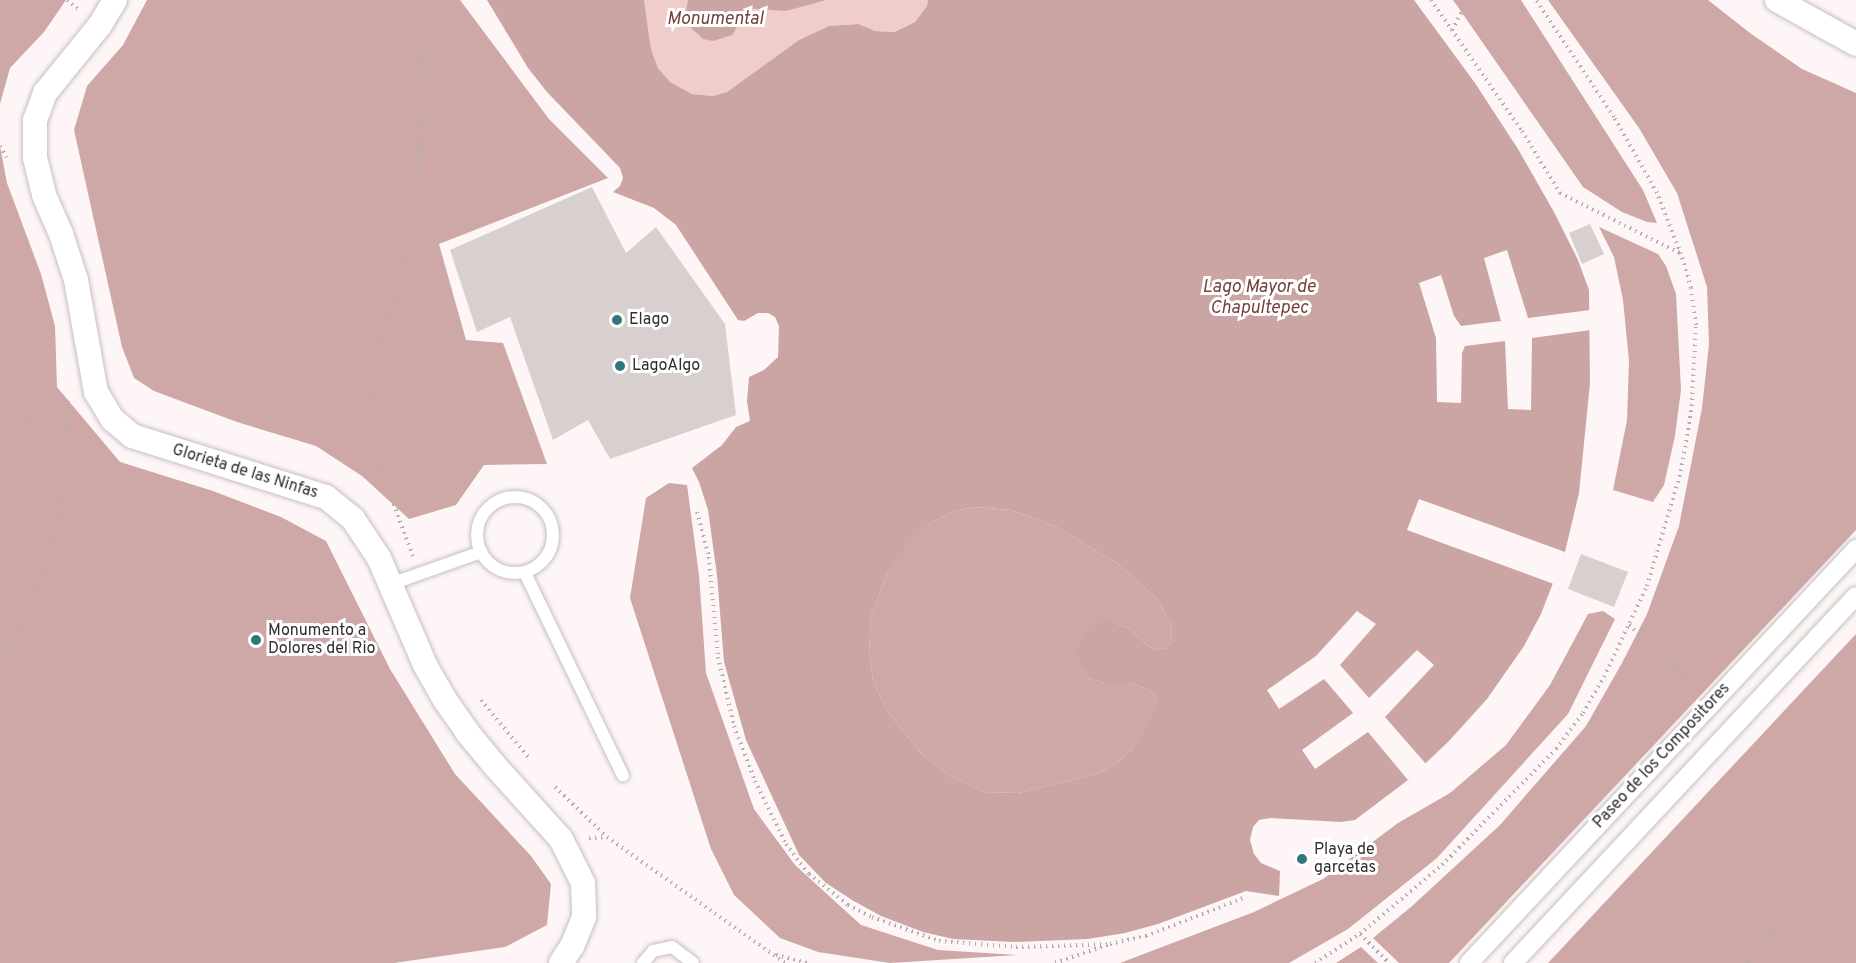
<!DOCTYPE html>
<style>
body{margin:0}
#map{position:relative;width:1856px;height:963px;overflow:hidden;background:#fef6f6;font-family:Overpass,sans-serif}
div>[style]{position:absolute}
.green>*{inset:0;background:#eecdcb}
.forest>*{inset:0;background:#cda8a6}
.water>*{inset:0;background:#caa5a3}
.pier>*{inset:0;background:#fef6f6}
.building>*{inset:0;background:#d7d0cf}
.path>*{height:4px;margin-top:-2px;transform-origin:0;background:repeating-linear-gradient(90deg,#b5aeae 0 1.5px,transparent 0 6px)}
.roads{filter:drop-shadow(0 0 2px #c7bfbf) drop-shadow(0 0 2px #c7bfbf)}
.service>*{height:12px;margin:-6px;padding:0 6px;transform-origin:6px;border-radius:6px;background:#fff}
.service>.ring{margin:-6px;padding:0;box-sizing:content-box;background:none;border:12px solid #fff;border-radius:50%}
.pedestrian>*{height:18px;margin:-9px;padding:0 9px;transform-origin:9px;border-radius:9px;background:#fff}
.minor>*{height:24px;margin:-12px;padding:0 12px;transform-origin:12px;border-radius:12px;background:#fff}
.dots>*{width:16px;height:16px;translate:-50% -50%;box-sizing:border-box;border:3px solid #fff;border-radius:50%}
span{translate:-50% -50%;white-space:nowrap;text-align:center;line-height:1.15;-webkit-text-stroke:6px #fff;paint-order:stroke}
.poi-label{font-size:16px;color:#312e2e}
.left{translate:0 -50%;text-align:left}
.street-label{font-size:16px;color:#312e2e}
.water-label{font-size:18px;color:#754040;font-style:italic}
</style>
<div id="map">
<div class="green">
<div style="clip-path:polygon(644px 0,928px 0,927px 6px,915px 22px,893px 32px,875px 31px,857px 24px,829px 26px,799px 40px,727px 92px,713px 96px,692px 94px,670px 82px,658px 68px,651px 49px)"></div>
</div>
<div class="forest">
<div style="clip-path:polygon(0 0,66px 0,44px 32px,10px 68px,0 104px)"></div>
<div style="clip-path:polygon(147px 0,460px 0,549px 119px,608px 178px,439px 244px,466px 340px,503px 343px,547px 464px,484px 465px,456px 505px,409px 519px,362px 476px,316px 446px,237px 422px,154px 391px,134px 378px,122px 347px,74px 130px,87px 86px,123px 45px)"></div>
<div style="clip-path:polygon(1453px 0,1521px 0,1643px 190px,1657px 223px,1647px 222px,1622px 212px,1583px 187px)"></div>
<div style="clip-path:polygon(1548px 0,1708px 0,1750px 33px,1802px 69px,1856px 93px,1856px 530px,1449px 963px,1399px 963px,1373px 938px,1411px 907px,1500px 825px,1586px 726px,1622px 663px,1647px 614px,1679px 526px,1702px 408px,1709px 344px,1707px 287px,1677px 193px,1639px 128px)"></div>
<div style="clip-path:polygon(0 146px,7px 183px,41px 274px,55px 326px,57px 387px,120px 462px,213px 491px,281px 517px,326px 541px,390px 669px,455px 774px,531px 856px,551px 884px,547px 925px,505px 947px,394px 963px,0 963px)"></div>
<div style="clip-path:polygon(1599px 227px,1658px 254px,1666px 266px,1676px 294px,1681px 390px,1675px 436px,1664px 485px,1653px 502px,1613px 490px,1627px 420px,1629px 361px,1623px 300px,1614px 257px)"></div>
<div style="clip-path:polygon(669px 483px,687px 485px,699px 575px,706px 673px,754px 809px,795px 865px,861px 925px,938px 950px,1017px 955px,890px 963px,818px 952px,780px 938px,734px 895px,711px 849px,630px 598px,646px 498px)"></div>
<div style="clip-path:polygon(975px 507px,1011px 510px,1055px 526px,1118px 564px,1157px 599px,1172px 625px,1171px 642px,1165px 648px,1156px 650px,1148px 646px,1130px 629px,1113px 622px,1081px 668px,1090px 679px,1105px 683px,1129px 683px,1145px 688px,1154px 693px,1157px 704px,1152px 720px,1131px 750px,1118px 762px,1097px 774px,1018px 793px,984px 792px,948px 775px,921px 753px,887px 711px,873px 681px,869px 652px,871px 615px,889px 569px,909px 541px,931px 523px,954px 511px)"></div>
<div style="clip-path:polygon(1603px 611px,1615px 619px,1568px 714px,1437px 858px,1348px 929px,1289px 963px,1120px 963px,1254px 912px,1323px 879px,1398px 823px,1450px 793px,1506px 745px,1550px 685px,1588px 614px)"></div>
<div style="clip-path:polygon(1856px 634px,1856px 963px,1548px 963px)"></div>
<div style="clip-path:polygon(1361px 947px,1378px 963px,1336px 963px)"></div>
</div>
<div class="water">
<div style="clip-path:polygon(evenodd,487px 0,644px 0,651px 49px,658px 68px,670px 82px,692px 94px,713px 96px,727px 92px,799px 40px,829px 26px,858px 24px,875px 31px,894px 32px,915px 22px,927px 6px,928px 0,1414px 0,1475px 83px,1518px 149px,1554px 212px,1578px 260px,1589px 290px,1590px 383px,1579px 493px,1565px 552px,1541px 614px,1524px 646px,1487px 699px,1449px 741px,1408px 780px,1355px 820px,1341px 822px,1270px 818px,1259px 820px,1253px 827px,1250px 840px,1254px 854px,1261px 863px,1280px 871px,1279px 896px,1246px 891px,1158px 924px,1125px 933px,1088px 939px,1013px 942px,953px 939px,923px 932px,881px 916px,852px 900px,826px 883px,799px 855px,746px 740px,724px 662px,717px 575px,708px 510px,699px 482px,692px 468px,722px 445px,736px 427px,750px 421px,747px 401px,749px 377px,764px 370px,778px 357px,779px 326px,775px 317px,768px 313px,758px 313px,744px 321px,738px 320px,676px 225px,654px 208px,613px 192px,620px 186px,623px 178px,620px 168px,547px 92px,528px 68px,487px 0,975px 507px,1011px 510px,1055px 526px,1118px 564px,1157px 599px,1172px 625px,1171px 642px,1165px 648px,1156px 650px,1148px 646px,1130px 629px,1113px 622px,1093px 623px,1084px 632px,1078px 650px,1081px 668px,1090px 679px,1105px 683px,1129px 683px,1145px 688px,1154px 693px,1157px 704px,1151px 720px,1131px 750px,1118px 762px,1097px 774px,1018px 793px,984px 792px,948px 775px,921px 753px,887px 711px,873px 681px,869px 652px,871px 615px,889px 569px,910px 541px,931px 523px,954px 511px,975px 507px)"></div>
<div style="clip-path:polygon(688px 0,826px 0,786px 11px,743px 8px,742px 19px,732px 35px,713px 41px,703px 39px,689px 26px,685px 17px)"></div>
</div>
<div class="pier">
<div style="clip-path:polygon(1507px 250px,1528px 318px,1590px 310px,1591px 330px,1532px 338px,1531px 410px,1508px 409px,1505px 341px,1465px 346px,1462px 353px,1461px 403px,1437px 402px,1436px 338px,1419px 283px,1441px 275px,1454px 316px,1461px 326px,1501px 321px,1484px 258px)"></div>
<div style="clip-path:polygon(1419px 499px,1565px 552px,1554px 584px,1407px 530px)"></div>
<div style="clip-path:polygon(1357px 611px,1376px 624px,1340px 665px,1369px 698px,1417px 650px,1434px 665px,1385px 717px,1426px 764px,1408px 780px,1368px 732px,1315px 769px,1302px 750px,1353px 713px,1324px 679px,1279px 709px,1267px 690px,1316px 656px)"></div>
</div>
<div class="building">
<div style="clip-path:polygon(592px 187px,626px 253px,656px 227px,725px 324px,736px 415px,610px 459px,588px 420px,553px 440px,510px 317px,477px 332px,450px 250px)"></div>
<div style="clip-path:polygon(1590px 224px,1604px 254px,1582px 264px,1569px 233px)"></div>
<div style="clip-path:polygon(1581px 554px,1628px 572px,1614px 607px,1568px 589px)"></div>
</div>
<div class="path">
<div style="left:67px;top:0;width:14px;rotate:39deg"></div>
<div style="left:382px;top:0;width:84px;rotate:58.6deg"></div>
<div style="left:1431px;top:0;width:160px;rotate:55.2deg"></div>
<div style="left:1522px;top:131px;width:73px;rotate:58.5deg"></div>
<div style="left:1560px;top:193px;width:134px;rotate:26.6deg"></div>
<div style="left:1452px;top:30px;width:34px;rotate:-62deg"></div>
<div style="left:0;top:146px;width:13px;rotate:61deg"></div>
<div style="left:0;top:416px;width:68px;rotate:11.8deg"></div>
<div style="left:697px;top:512px;width:47px;rotate:75.1deg"></div>
<div style="left:709px;top:557px;width:100px;rotate:84.9deg"></div>
<div style="left:718px;top:657px;width:71px;rotate:76.9deg"></div>
<div style="left:734px;top:726px;width:59px;rotate:69.1deg"></div>
<div style="left:755px;top:781px;width:70px;rotate:63.8deg"></div>
<div style="left:786px;top:844px;width:38px;rotate:53deg"></div>
<div style="left:809px;top:874px;width:50px;rotate:38.5deg"></div>
<div style="left:848px;top:905px;width:27px;rotate:27deg"></div>
<div style="left:872px;top:917px;width:71px;rotate:19.7deg"></div>
<div style="left:939px;top:941px;width:77px;rotate:4.5deg"></div>
<div style="left:1016px;top:947px;width:94px;rotate:-1.8deg"></div>
<div style="left:413px;top:556px;width:106px;rotate:-110.5deg"></div>
<div style="left:376px;top:457px;width:51px;rotate:-96.7deg"></div>
<div style="left:370px;top:406px;width:52px;rotate:-84.5deg"></div>
<div style="left:375px;top:354px;width:95px;rotate:-71deg"></div>
<div style="left:406px;top:264px;width:176px;rotate:-83.5deg"></div>
<div style="left:426px;top:89px;width:89px;rotate:-91.3deg"></div>
<div style="left:1629px;top:625px;width:89px;rotate:43.2deg"></div>
<div style="left:0;top:666px;width:28px;rotate:-58deg"></div>
<div style="left:15px;top:642px;width:76px;rotate:-67.5deg"></div>
<div style="left:44px;top:572px;width:59px;rotate:-73.1deg"></div>
<div style="left:61px;top:516px;width:116px;rotate:-86.5deg"></div>
<div style="left:481px;top:700px;width:74px;rotate:50.5deg"></div>
<div style="left:555px;top:787px;width:72px;rotate:43.9deg"></div>
<div style="left:589px;top:838px;width:18px;rotate:-3deg"></div>
<div style="left:607px;top:837px;width:218px;rotate:35.3deg"></div>
<div style="left:1360px;top:934px;width:41px;rotate:45deg"></div>
<div style="left:776px;top:955px;width:34px;rotate:14deg"></div>
<div style="left:1055px;top:963px;width:58px;rotate:-19.1deg"></div>
<div style="left:1110px;top:944px;width:37px;rotate:-13deg"></div>
<div style="left:1146px;top:936px;width:107px;rotate:-21.3deg"></div>
<div style="left:1315px;top:963px;width:54px;rotate:-32.8deg"></div>
<div style="left:1360px;top:934px;width:107px;rotate:-40.1deg"></div>
<div style="left:1442px;top:865px;width:163px;rotate:-45.5deg"></div>
<div style="left:1556px;top:749px;width:45px;rotate:-53.1deg"></div>
<div style="left:1583px;top:713px;width:42px;rotate:-59.7deg"></div>
<div style="left:1604px;top:677px;width:101px;rotate:-64.7deg"></div>
<div style="left:1647px;top:586px;width:120px;rotate:-73.5deg"></div>
<div style="left:1681px;top:471px;width:66px;rotate:-80.4deg"></div>
<div style="left:1692px;top:406px;width:81px;rotate:-87.2deg"></div>
<div style="left:1696px;top:325px;width:37px;rotate:-98deg"></div>
<div style="left:1691px;top:288px;width:35px;rotate:-106deg"></div>
<div style="left:1681px;top:254px;width:66px;rotate:-111.5deg"></div>
<div style="left:1657px;top:193px;width:87px;rotate:-119.5deg"></div>
<div style="left:1614px;top:117px;width:141px;rotate:-123.7deg"></div>
<div style="left:1747px;top:963px;width:41px;rotate:-48.9deg"></div>
<div style="left:1774px;top:932px;width:82px;rotate:-42deg"></div>
<div style="left:1835px;top:877px;width:24px;rotate:-30deg"></div>
</div>
<div class="roads">
<div class="service">
<div class="ring" style="left:477px;top:497px;width:64px;height:64px"></div>
<div style="left:525px;top:573px;width:225px;rotate:64.2deg"></div>
<div style="left:391px;top:584px;width:96px;rotate:-19.6deg"></div>
<div style="left:643px;top:963px;width:16px;rotate:-50deg"></div>
<div style="left:653px;top:951px;width:19px;rotate:-12deg"></div>
<div style="left:672px;top:947px;width:26px;rotate:37deg"></div>
</div>
<div class="pedestrian">
<div style="left:1469px;top:963px;width:567px;rotate:-46.93deg"></div>
<div style="left:1513px;top:963px;width:502px;rotate:-46.94deg"></div>
</div>
<div class="minor">
<div style="left:115px;top:0;width:29px;rotate:121deg"></div>
<div style="left:100px;top:25px;width:87px;rotate:129deg"></div>
<div style="left:45px;top:93px;width:29px;rotate:110deg"></div>
<div style="left:35px;top:120px;width:38px;rotate:90deg"></div>
<div style="left:35px;top:158px;width:38px;rotate:76deg"></div>
<div style="left:44px;top:195px;width:43px;rotate:66.4deg"></div>
<div style="left:61px;top:234px;width:48px;rotate:71.9deg"></div>
<div style="left:76px;top:280px;width:114px;rotate:79.9deg"></div>
<div style="left:96px;top:392px;width:31px;rotate:59deg"></div>
<div style="left:112px;top:419px;width:26px;rotate:40deg"></div>
<div style="left:132px;top:436px;width:203px;rotate:17.5deg"></div>
<div style="left:326px;top:497px;width:35px;rotate:39deg"></div>
<div style="left:353px;top:519px;width:47px;rotate:56.3deg"></div>
<div style="left:379px;top:558px;width:116px;rotate:66.7deg"></div>
<div style="left:425px;top:665px;width:40px;rotate:60.3deg"></div>
<div style="left:445px;top:700px;width:39px;rotate:55deg"></div>
<div style="left:467px;top:732px;width:44px;rotate:50.5deg"></div>
<div style="left:495px;top:766px;width:98px;rotate:47.9deg"></div>
<div style="left:561px;top:839px;width:49px;rotate:63.4deg"></div>
<div style="left:583px;top:883px;width:34px;rotate:88deg"></div>
<div style="left:584px;top:917px;width:31px;rotate:112deg"></div>
<div style="left:572px;top:946px;width:20px;rotate:123deg"></div>
<div style="left:1777px;top:0;width:90px;rotate:29.1deg"></div>
</div>
</div>
<div class="dots">
<div style="left:617px;top:320px;background:#2e787c"></div>
<div style="left:620px;top:366px;background:#2e787c"></div>
<div style="left:256px;top:640px;background:#2e787c"></div>
<div style="left:1302px;top:859px;background:#2e787c"></div>
</div>
<div class="poi-label">
<span class="left" style="left:629px;top:320px">Elago</span>
<span class="left" style="left:632px;top:366px">LagoAlgo</span>
<span class="left" style="left:268px;top:640px">Monumento a<br>Dolores del Rio</span>
<span class="left" style="left:1314px;top:859px">Playa de<br>garcetas</span>
</div>
<div class="street-label">
<span style="left:245px;top:472px;rotate:17deg">Glorieta de las Ninfas</span>
<span style="left:1662px;top:756px;rotate:-47deg">Paseo de los Compositores</span>
</div>
<div class="water-label">
<span style="left:715px;top:20px">Monumental</span>
<span style="left:1259px;top:299px">Lago Mayor de<br>Chapultepec</span>
</div>
</div>
